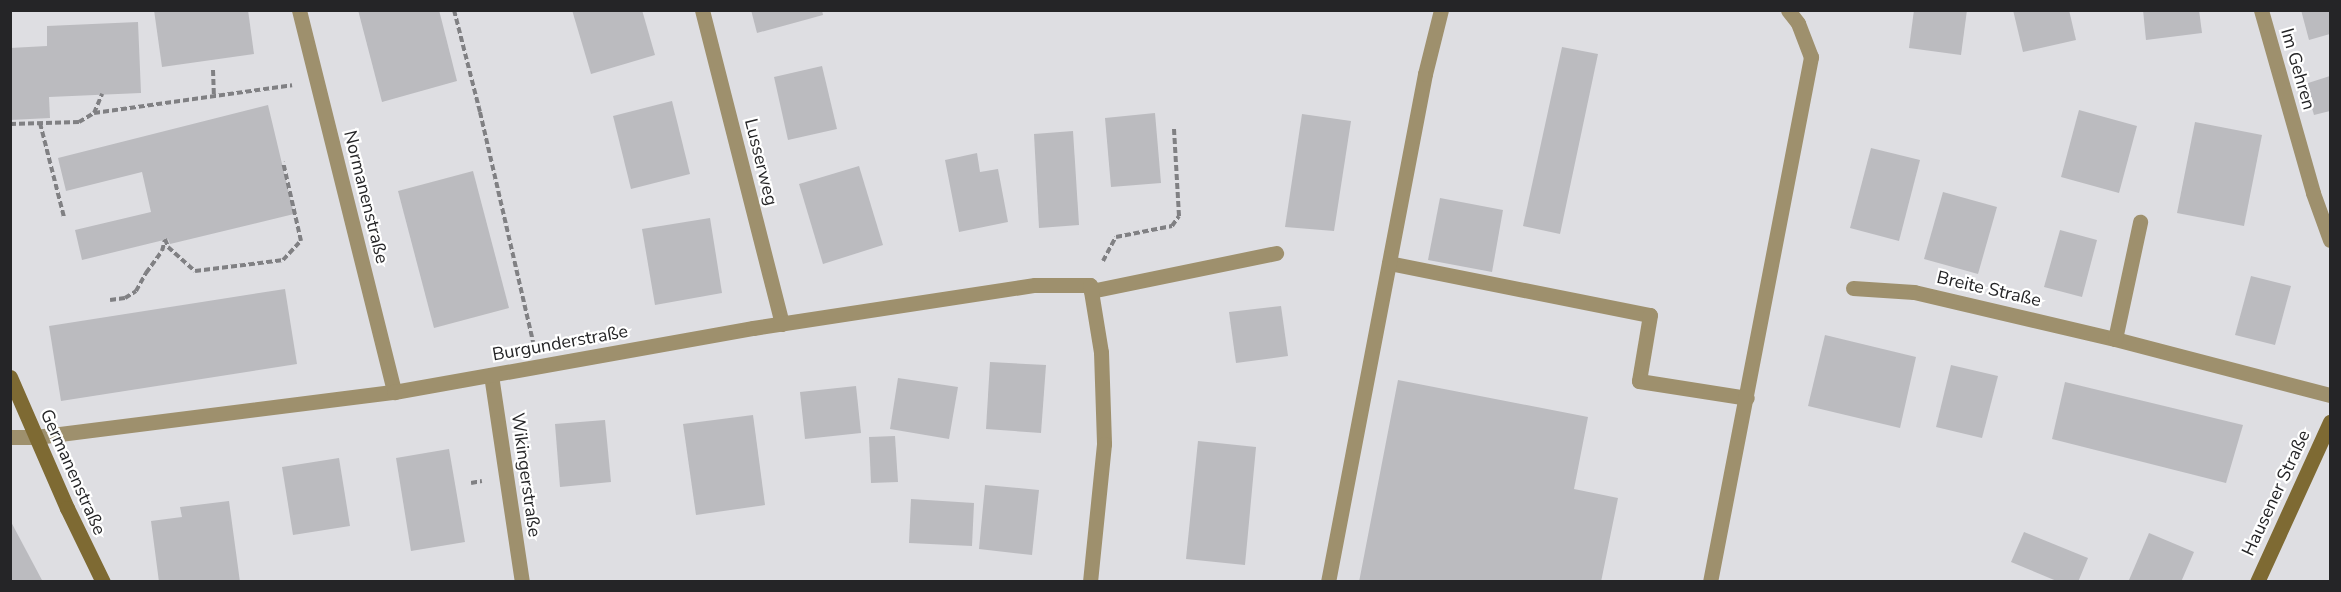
<!DOCTYPE html>
<meta charset="utf-8">
<style>
body{margin:0}
#map{position:relative;width:2341px;height:592px;overflow:hidden;background:#dedee2;font-family:"Nunito Sans",sans-serif}
div>[style]{position:absolute}
.building>*{inset:0;background:#bbbbbf}
.path>*{height:4px;margin-top:-2px;transform-origin:0;background:repeating-linear-gradient(90deg,#808083 0 6px,transparent 0 9px)}
.lane>*{height:15px;margin:-7.5px;padding:0 7.5px;transform-origin:7.5px;border-radius:7.5px;background:#9e906d}
.street>*{height:15px;margin:-7.5px;padding:0 7.5px;transform-origin:7.5px;border-radius:7.5px;background:#9e906d}
.secondary>*{height:15px;margin:-7.5px;padding:0 7.5px;transform-origin:7.5px;border-radius:7.5px;background:#7e6a33}
span{translate:-50% -50%;white-space:nowrap;text-align:center;line-height:1.15;-webkit-text-stroke:4.5px #fff;paint-order:stroke}
.street-label{font-size:18px;color:#252527}
.frame{position:absolute;inset:0;border:12px solid #252527;pointer-events:none}
</style>
<div id="map">
<div class="building">
<div style="clip-path:polygon(154px 10px,248px 10px,254px 54px,162px 67px)"></div>
<div style="clip-path:polygon(358px 10px,439px 10px,457px 81px,382px 102px)"></div>
<div style="clip-path:polygon(572px 10px,642px 10px,655px 55px,591px 74px)"></div>
<div style="clip-path:polygon(751px 10px,822px 10px,823px 15px,757px 33px)"></div>
<div style="clip-path:polygon(1914px 10px,1967px 10px,1961px 55px,1909px 48px)"></div>
<div style="clip-path:polygon(2013px 10px,2069px 10px,2076px 40px,2023px 52px)"></div>
<div style="clip-path:polygon(2143px 10px,2199px 10px,2202px 33px,2146px 40px)"></div>
<div style="clip-path:polygon(2301px 10px,2330px 10px,2330px 34px,2309px 40px)"></div>
<div style="clip-path:polygon(138px 22px,141px 93px,49px 97px,50px 118px,10px 120px,10px 48px,47px 46px,47px 26px)"></div>
<div style="clip-path:polygon(1562px 47px,1598px 54px,1560px 234px,1523px 226px)"></div>
<div style="clip-path:polygon(822px 66px,837px 129px,788px 140px,774px 77px)"></div>
<div style="clip-path:polygon(2330px 76px,2330px 111px,2314px 115px,2305px 84px)"></div>
<div style="clip-path:polygon(672px 101px,690px 174px,631px 189px,613px 116px)"></div>
<div style="clip-path:polygon(268px 105px,294px 214px,170px 244px,168px 239px,82px 260px,75px 230px,151px 212px,142px 172px,66px 191px,58px 158px)"></div>
<div style="clip-path:polygon(2079px 110px,2137px 126px,2119px 193px,2061px 177px)"></div>
<div style="clip-path:polygon(1155px 113px,1161px 183px,1111px 187px,1105px 118px)"></div>
<div style="clip-path:polygon(1302px 114px,1351px 121px,1334px 231px,1285px 227px)"></div>
<div style="clip-path:polygon(2195px 122px,2262px 135px,2244px 226px,2177px 213px)"></div>
<div style="clip-path:polygon(1073px 131px,1079px 225px,1039px 228px,1034px 134px)"></div>
<div style="clip-path:polygon(1871px 148px,1920px 160px,1899px 241px,1850px 228px)"></div>
<div style="clip-path:polygon(977px 153px,980px 172px,998px 169px,1008px 222px,959px 232px,945px 160px)"></div>
<div style="clip-path:polygon(859px 166px,883px 245px,823px 264px,799px 184px)"></div>
<div style="clip-path:polygon(473px 171px,509px 308px,434px 328px,398px 191px)"></div>
<div style="clip-path:polygon(1943px 192px,1997px 207px,1978px 274px,1924px 259px)"></div>
<div style="clip-path:polygon(1440px 198px,1503px 210px,1492px 272px,1428px 260px)"></div>
<div style="clip-path:polygon(710px 218px,722px 293px,655px 305px,642px 229px)"></div>
<div style="clip-path:polygon(2060px 230px,2097px 240px,2082px 297px,2044px 287px)"></div>
<div style="clip-path:polygon(2251px 276px,2291px 286px,2275px 345px,2235px 335px)"></div>
<div style="clip-path:polygon(285px 289px,297px 364px,61px 401px,49px 326px)"></div>
<div style="clip-path:polygon(1281px 306px,1288px 356px,1236px 363px,1229px 312px)"></div>
<div style="clip-path:polygon(1825px 335px,1916px 357px,1900px 428px,1808px 406px)"></div>
<div style="clip-path:polygon(990px 362px,1046px 365px,1041px 433px,986px 429px)"></div>
<div style="clip-path:polygon(1951px 365px,1998px 376px,1982px 438px,1936px 427px)"></div>
<div style="clip-path:polygon(898px 378px,958px 387px,949px 439px,890px 429px)"></div>
<div style="clip-path:polygon(1398px 380px,1588px 417px,1574px 489px,1618px 498px,1601px 582px,1359px 582px)"></div>
<div style="clip-path:polygon(2065px 382px,2243px 425px,2226px 483px,2052px 439px)"></div>
<div style="clip-path:polygon(856px 386px,861px 433px,805px 439px,800px 392px)"></div>
<div style="clip-path:polygon(753px 415px,765px 505px,696px 515px,683px 424px)"></div>
<div style="clip-path:polygon(605px 420px,611px 482px,560px 487px,555px 424px)"></div>
<div style="clip-path:polygon(895px 436px,898px 482px,871px 483px,869px 437px)"></div>
<div style="clip-path:polygon(1198px 441px,1256px 447px,1245px 565px,1186px 559px)"></div>
<div style="clip-path:polygon(449px 449px,465px 542px,411px 551px,396px 458px)"></div>
<div style="clip-path:polygon(339px 458px,350px 526px,293px 535px,282px 467px)"></div>
<div style="clip-path:polygon(985px 485px,1039px 490px,1032px 555px,979px 549px)"></div>
<div style="clip-path:polygon(911px 499px,974px 503px,972px 546px,909px 543px)"></div>
<div style="clip-path:polygon(229px 501px,240px 582px,159px 582px,151px 521px,182px 517px,180px 507px)"></div>
<div style="clip-path:polygon(10px 520px,43px 582px,10px 582px)"></div>
<div style="clip-path:polygon(2024px 532px,2088px 558px,2078px 582px,2059px 582px,2011px 562px)"></div>
<div style="clip-path:polygon(2149px 533px,2194px 552px,2181px 582px,2129px 580px)"></div>
</div>
<div class="path">
<div style="left:454px;top:10px;width:105px;rotate:75.7deg"></div>
<div style="left:480px;top:112px;width:236px;rotate:77deg"></div>
<div style="left:213px;top:70px;width:26px;rotate:88deg"></div>
<div style="left:94px;top:113px;width:200px;rotate:-8deg"></div>
<div style="left:40px;top:123px;width:97px;rotate:75.7deg"></div>
<div style="left:10px;top:124px;width:69px;rotate:-1.7deg"></div>
<div style="left:79px;top:122px;width:17px;rotate:-31deg"></div>
<div style="left:94px;top:113px;width:21px;rotate:-67deg"></div>
<div style="left:165px;top:239px;width:9px;rotate:69deg"></div>
<div style="left:168px;top:247px;width:36px;rotate:42deg"></div>
<div style="left:195px;top:271px;width:89px;rotate:-7.1deg"></div>
<div style="left:283px;top:260px;width:26px;rotate:-47deg"></div>
<div style="left:301px;top:241px;width:81px;rotate:-102.8deg"></div>
<div style="left:1103px;top:261px;width:27px;rotate:-62deg"></div>
<div style="left:1116px;top:237px;width:57px;rotate:-11.1deg"></div>
<div style="left:1172px;top:226px;width:12px;rotate:-55deg"></div>
<div style="left:1179px;top:216px;width:88px;rotate:-93.3deg"></div>
<div style="left:110px;top:300px;width:15px;rotate:-8deg"></div>
<div style="left:125px;top:298px;width:13px;rotate:-32deg"></div>
<div style="left:136px;top:291px;width:21px;rotate:-61deg"></div>
<div style="left:146px;top:273px;width:27px;rotate:-54deg"></div>
<div style="left:162px;top:251px;width:11px;rotate:-75deg"></div>
<div style="left:471px;top:483px;width:11px;rotate:-10deg"></div>
</div>
<div class="lane">
<div style="left:1389px;top:263px;width:266px;rotate:11.3deg"></div>
<div style="left:1650px;top:315px;width:67px;rotate:99.5deg"></div>
<div style="left:1639px;top:381px;width:109px;rotate:8.9deg"></div>
<div style="left:1091px;top:291px;width:189px;rotate:-11.6deg"></div>
<div style="left:1328px;top:582px;width:517px;rotate:-79.19deg"></div>
<div style="left:1425px;top:74px;width:66px;rotate:-76deg"></div>
<div style="left:1710px;top:582px;width:535px;rotate:-79.11deg"></div>
<div style="left:1811px;top:57px;width:36px;rotate:-111deg"></div>
<div style="left:1798px;top:23px;width:16px;rotate:-128deg"></div>
</div>
<div class="street">
<div style="left:299px;top:10px;width:394px;rotate:76deg"></div>
<div style="left:702px;top:10px;width:324px;rotate:75.7deg"></div>
<div style="left:2261px;top:10px;width:190px;rotate:74.1deg"></div>
<div style="left:2313px;top:193px;width:50px;rotate:70.1deg"></div>
<div style="left:1853px;top:288px;width:61px;rotate:3.8deg"></div>
<div style="left:1914px;top:292px;width:206px;rotate:13.2deg"></div>
<div style="left:2115px;top:339px;width:222px;rotate:14.6deg"></div>
<div style="left:2115px;top:339px;width:120px;rotate:-77.9deg"></div>
<div style="left:491px;top:375px;width:209px;rotate:81.5deg"></div>
<div style="left:10px;top:437px;width:26px"></div>
<div style="left:36px;top:437px;width:361px;rotate:-7.2deg"></div>
<div style="left:394px;top:392px;width:365px;rotate:-10.1deg"></div>
<div style="left:753px;top:328px;width:285px;rotate:-8.7deg"></div>
<div style="left:1035px;top:285px;width:55px"></div>
<div style="left:1090px;top:285px;width:68px;rotate:80.7deg"></div>
<div style="left:1101px;top:352px;width:92px;rotate:88.1deg"></div>
<div style="left:1104px;top:444px;width:139px;rotate:95.8deg"></div>
</div>
<div class="secondary">
<div style="left:10px;top:377px;width:143px;rotate:66.5deg"></div>
<div style="left:67px;top:508px;width:82px;rotate:64.1deg"></div>
<div style="left:2257px;top:582px;width:176px;rotate:-65.5deg"></div>
</div>
<div class="street-label">
<span style="left:2298px;top:69px;rotate:74deg">Im Gehren</span>
<span style="left:761px;top:162px;rotate:76deg">Lusserweg</span>
<span style="left:366px;top:197px;rotate:76deg">Normanenstraße</span>
<span style="left:1989px;top:289px;rotate:13deg">Breite Straße</span>
<span style="left:560px;top:343px;rotate:-10deg">Burgunderstraße</span>
<span style="left:73px;top:472px;rotate:66deg">Germanenstraße</span>
<span style="left:526px;top:475px;rotate:82deg">Wikingerstraße</span>
<span style="left:2276px;top:493px;rotate:-65deg">Hausener Straße</span>
</div>
<div class="frame"></div>
</div>
